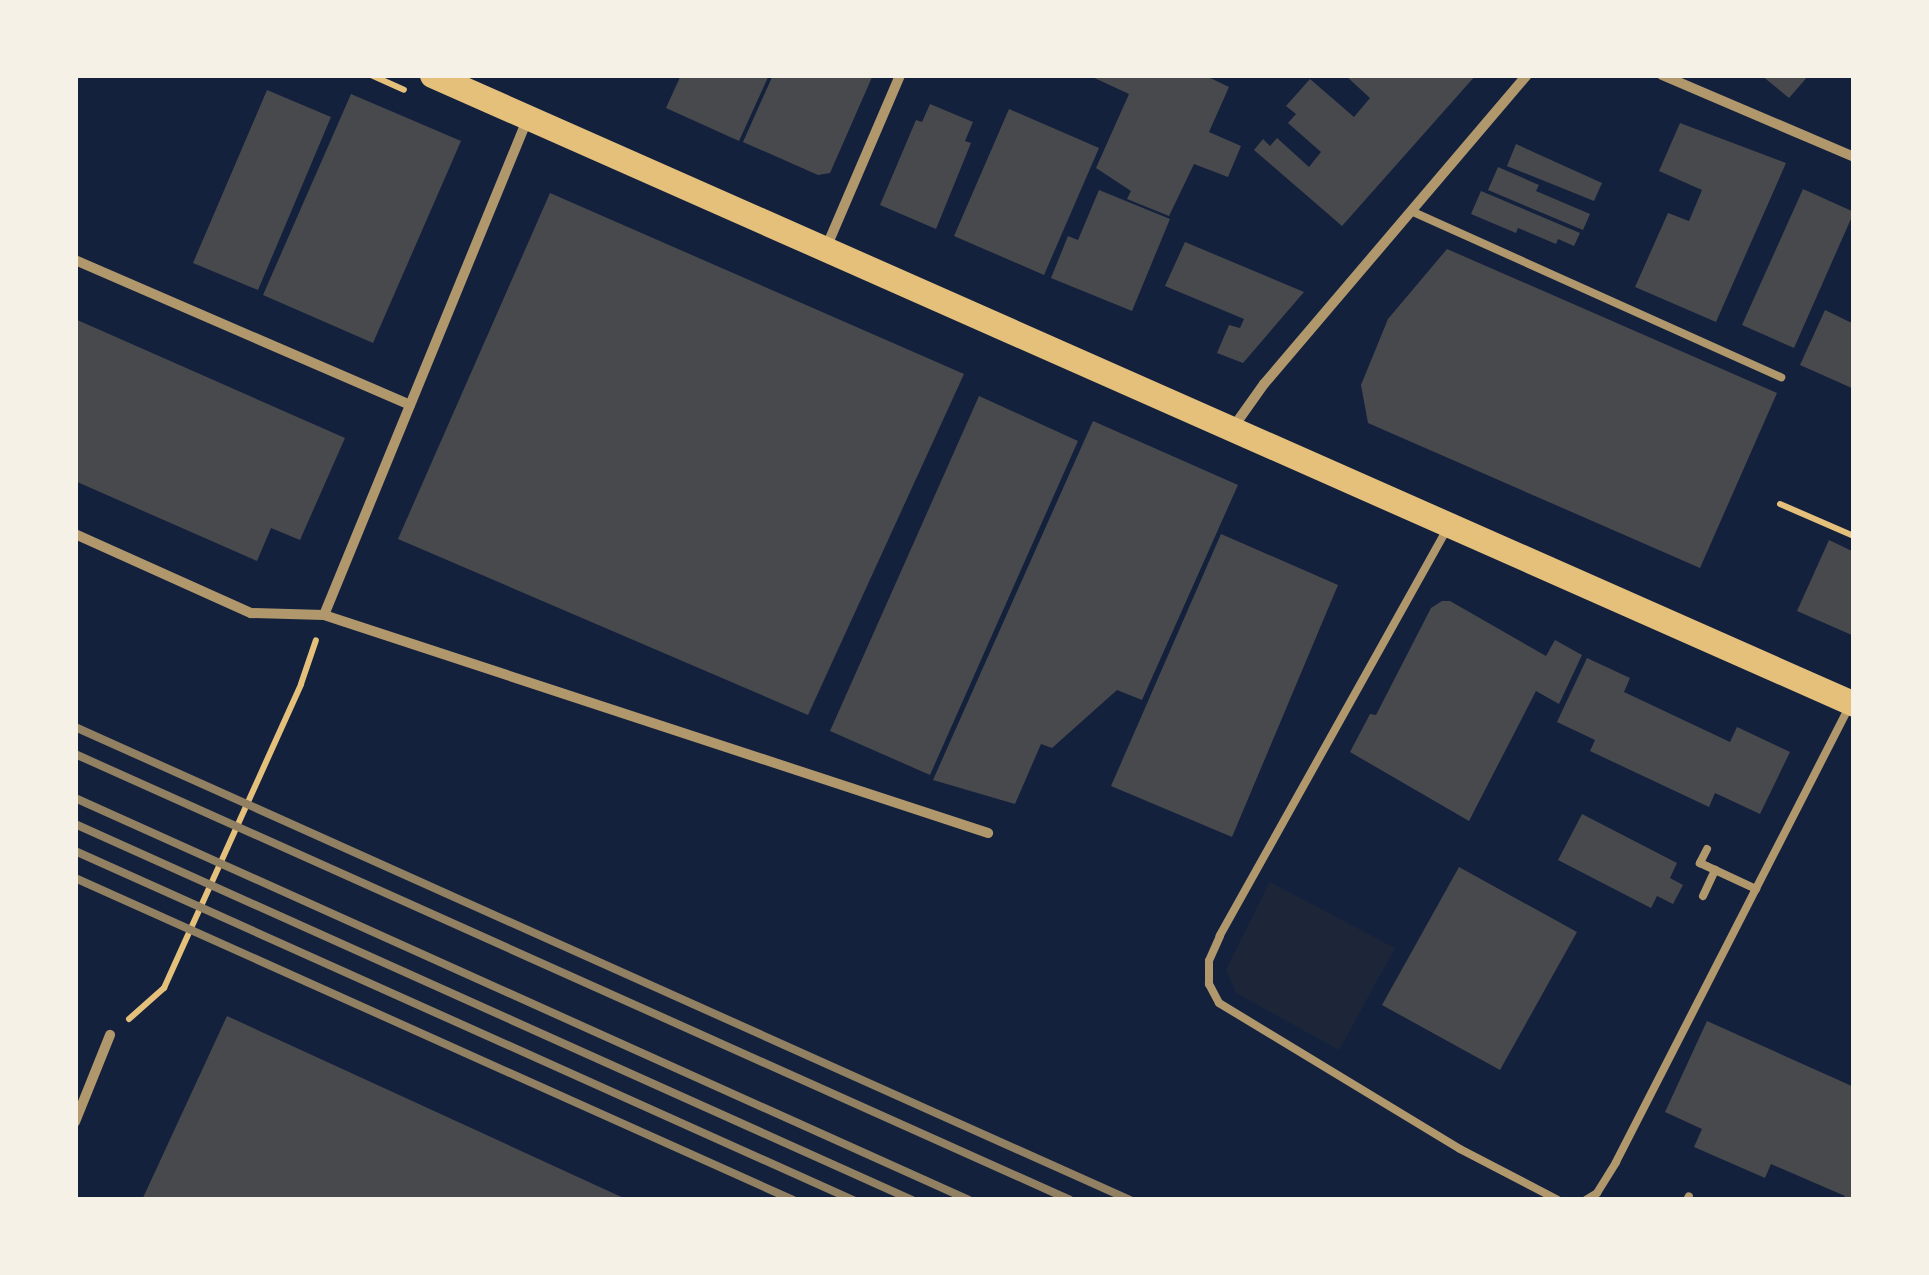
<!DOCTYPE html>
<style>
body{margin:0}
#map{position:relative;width:1929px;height:1275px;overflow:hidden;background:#14213d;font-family:"PT Sans",sans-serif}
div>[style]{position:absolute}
.green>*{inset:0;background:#1d2539}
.building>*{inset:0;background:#48494c}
.path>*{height:6px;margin:-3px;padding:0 3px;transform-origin:3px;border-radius:3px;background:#e5c07b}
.service>*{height:8px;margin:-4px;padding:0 4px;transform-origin:4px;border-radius:4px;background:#b1986c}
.minor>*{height:10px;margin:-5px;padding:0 5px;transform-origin:5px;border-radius:5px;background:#b1986c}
.primary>*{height:25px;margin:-12.5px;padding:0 12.5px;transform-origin:12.5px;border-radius:12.5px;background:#e5c07b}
.rail>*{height:8px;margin:-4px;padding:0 4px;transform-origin:4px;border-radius:4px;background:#918062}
span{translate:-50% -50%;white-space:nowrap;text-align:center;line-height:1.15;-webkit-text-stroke:10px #f6f1e7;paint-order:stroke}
.frame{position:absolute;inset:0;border:78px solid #f6f1e7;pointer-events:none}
</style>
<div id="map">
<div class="green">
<div style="clip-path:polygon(1270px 882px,1395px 948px,1339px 1050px,1236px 993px,1226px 970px)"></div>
</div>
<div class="building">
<div style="clip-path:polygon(681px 75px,769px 75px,739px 141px,666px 108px)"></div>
<div style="clip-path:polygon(773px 75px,873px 75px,830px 173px,818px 175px,743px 142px)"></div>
<div style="clip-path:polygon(1088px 75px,1204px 75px,1229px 87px,1209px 132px,1241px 146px,1228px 177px,1194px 164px,1169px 216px,1127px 199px,1131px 191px,1096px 168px,1129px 94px)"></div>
<div style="clip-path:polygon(1345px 75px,1476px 75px,1342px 226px,1254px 150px,1263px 139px,1270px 146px,1277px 138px,1309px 167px,1321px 152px,1288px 123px,1296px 114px,1286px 106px,1310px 79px,1354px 117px,1370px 98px)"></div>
<div style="clip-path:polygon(1761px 75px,1809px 75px,1789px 98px)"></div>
<div style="clip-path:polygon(267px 90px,331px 117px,258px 290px,193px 263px)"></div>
<div style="clip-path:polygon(351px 94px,461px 141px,373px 343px,263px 295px)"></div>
<div style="clip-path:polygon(930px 104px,973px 122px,965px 141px,971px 143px,936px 229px,880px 205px,916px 120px,922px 122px)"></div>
<div style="clip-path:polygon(1009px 109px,1099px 148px,1044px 275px,954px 236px)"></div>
<div style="clip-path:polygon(1680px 123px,1786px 163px,1716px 322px,1635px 287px,1668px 213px,1689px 221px,1702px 190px,1659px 171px)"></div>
<div style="clip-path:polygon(1516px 144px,1602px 183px,1594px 201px,1507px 166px)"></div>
<div style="clip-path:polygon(1498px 167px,1539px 185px,1536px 191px,1590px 214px,1583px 230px,1488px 190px)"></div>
<div style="clip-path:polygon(1803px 189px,1854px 212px,1794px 348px,1742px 325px)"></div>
<div style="clip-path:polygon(1099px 190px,1170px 219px,1132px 311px,1051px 278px,1068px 236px,1078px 240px)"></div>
<div style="clip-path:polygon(1481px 191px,1580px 233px,1574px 246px,1558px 239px,1556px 244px,1518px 228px,1516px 233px,1471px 214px)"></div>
<div style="clip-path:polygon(550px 193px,964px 374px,808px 715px,398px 539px)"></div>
<div style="clip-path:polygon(1185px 242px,1304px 292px,1243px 363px,1217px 353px,1229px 325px,1240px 328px,1244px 319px,1165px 286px)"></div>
<div style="clip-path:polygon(1447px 249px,1777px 393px,1700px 568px,1368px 423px,1361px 385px,1388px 319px)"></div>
<div style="clip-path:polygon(1825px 310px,1854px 324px,1854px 389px,1800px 365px)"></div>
<div style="clip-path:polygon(75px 319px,345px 438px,300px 540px,271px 528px,257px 561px,75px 481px)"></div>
<div style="clip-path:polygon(979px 396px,1078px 441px,930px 775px,830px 731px)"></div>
<div style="clip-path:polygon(1093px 421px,1238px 485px,1142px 700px,1117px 690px,1052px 748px,1041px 744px,1015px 804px,933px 780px)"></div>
<div style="clip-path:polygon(1221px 534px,1338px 585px,1232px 837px,1111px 786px)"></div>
<div style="clip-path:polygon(1829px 540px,1854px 552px,1854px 636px,1797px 611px)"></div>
<div style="clip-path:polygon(1442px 601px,1450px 601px,1546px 656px,1555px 640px,1582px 655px,1559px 704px,1536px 691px,1469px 821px,1350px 752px,1370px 714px,1376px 715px,1431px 608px)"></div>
<div style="clip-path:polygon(1587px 658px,1630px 678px,1624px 692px,1730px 742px,1737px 727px,1790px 752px,1760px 814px,1715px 793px,1709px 807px,1590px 751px,1595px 740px,1557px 722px)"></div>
<div style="clip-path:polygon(1582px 814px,1677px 863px,1670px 878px,1683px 885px,1673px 904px,1657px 896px,1651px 908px,1558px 860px)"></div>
<div style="clip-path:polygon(1459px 867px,1577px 932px,1500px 1070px,1382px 1005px)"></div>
<div style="clip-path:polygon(227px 1016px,628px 1200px,142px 1200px)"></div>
<div style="clip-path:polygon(1707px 1021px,1854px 1087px,1854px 1200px,1843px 1200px,1845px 1196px,1771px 1164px,1765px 1178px,1694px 1147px,1702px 1129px,1665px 1112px)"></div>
</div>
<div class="path">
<div style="left:371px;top:75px;width:36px;rotate:24deg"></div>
<div style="left:1780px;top:504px;width:81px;rotate:23.4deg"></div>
<div style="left:129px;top:1019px;width:47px;rotate:-41.5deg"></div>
<div style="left:164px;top:988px;width:333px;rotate:-65.7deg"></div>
<div style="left:301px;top:684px;width:46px;rotate:-71.2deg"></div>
</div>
<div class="service">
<div style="left:1411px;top:211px;width:406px;rotate:24.2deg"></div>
<div style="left:1447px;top:529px;width:466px;rotate:119.2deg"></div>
<div style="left:1220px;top:936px;width:27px;rotate:114deg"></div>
<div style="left:1209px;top:961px;width:23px;rotate:90deg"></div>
<div style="left:1209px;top:984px;width:21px;rotate:62deg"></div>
<div style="left:1219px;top:1003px;width:282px;rotate:31.2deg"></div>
<div style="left:1460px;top:1149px;width:110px;rotate:27.5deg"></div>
<div style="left:1707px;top:849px;width:16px;rotate:117deg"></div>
<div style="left:1700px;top:863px;width:62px;rotate:24.9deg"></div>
<div style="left:1703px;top:896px;width:29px;rotate:-65deg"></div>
<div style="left:1586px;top:1200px;width:13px;rotate:-32deg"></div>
<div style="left:1597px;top:1193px;width:36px;rotate:-58deg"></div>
<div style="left:1616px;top:1162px;width:511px;rotate:-62.88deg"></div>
<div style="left:1687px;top:1200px;width:4px;rotate:-63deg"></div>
</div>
<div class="minor">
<div style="left:1662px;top:75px;width:209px;rotate:23.1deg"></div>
<div style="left:826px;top:248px;width:188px;rotate:-66.8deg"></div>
<div style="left:75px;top:260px;width:365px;rotate:23.4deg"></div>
<div style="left:1232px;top:429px;width:55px;rotate:-54.6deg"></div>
<div style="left:1264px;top:384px;width:406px;rotate:-49.6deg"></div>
<div style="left:75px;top:534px;width:193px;rotate:24.2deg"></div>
<div style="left:251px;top:613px;width:73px;rotate:1.6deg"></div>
<div style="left:324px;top:615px;width:699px;rotate:18.18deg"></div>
<div style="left:324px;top:615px;width:535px;rotate:-67.7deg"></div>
<div style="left:75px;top:1122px;width:94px;rotate:-68.1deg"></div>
</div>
<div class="primary">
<div style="left:432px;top:75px;width:1555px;rotate:23.86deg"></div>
</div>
<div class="rail">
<div style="left:75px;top:727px;width:1156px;rotate:24.15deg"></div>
<div style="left:75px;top:754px;width:1090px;rotate:24.14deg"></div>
<div style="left:75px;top:798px;width:980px;rotate:24.21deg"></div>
<div style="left:75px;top:824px;width:918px;rotate:24.19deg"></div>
<div style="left:75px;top:851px;width:853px;rotate:24.16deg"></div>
<div style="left:75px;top:878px;width:787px;rotate:24.15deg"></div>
</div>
<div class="frame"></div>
</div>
